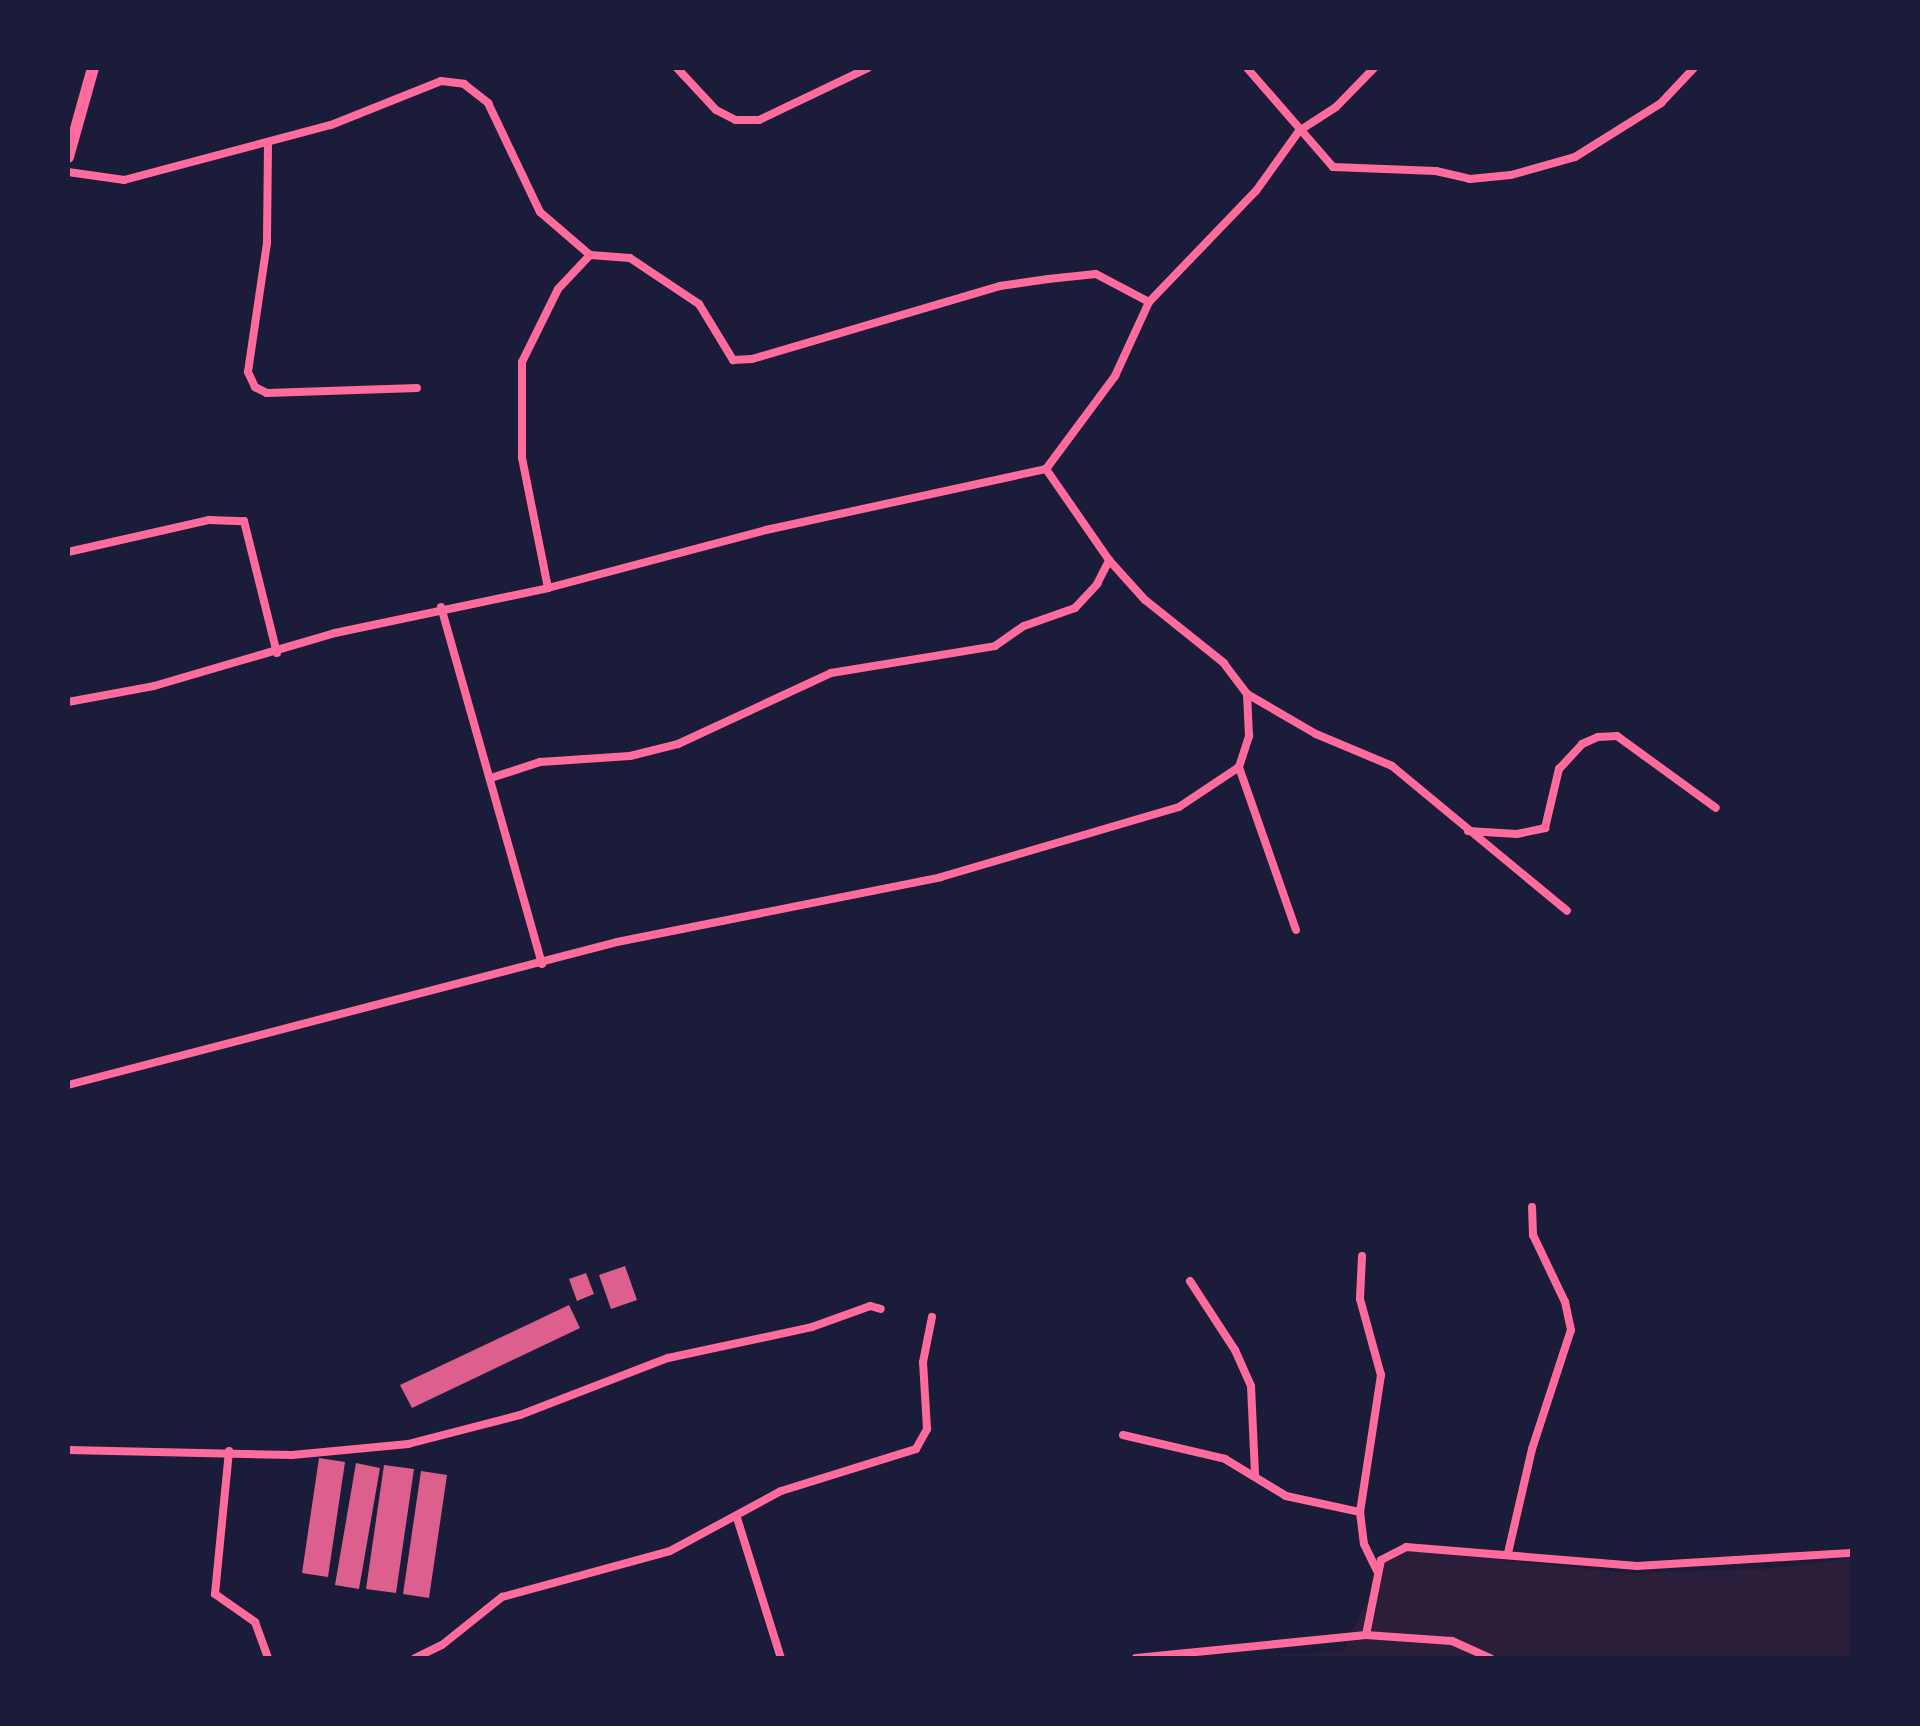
<!DOCTYPE html>
<style>
body{margin:0}
#map{position:relative;width:1920px;height:1726px;overflow:hidden;background:#1b1b3a;font-family:"Asap Condensed",sans-serif}
div>[style]{position:absolute}
.green>*{inset:0;background:#2a1e3b}
.building>*{inset:0;background:#dd5f8e}
.minor>*{height:8px;margin:-4px;padding:0 4px;transform-origin:4px;border-radius:4px;background:#ff6b9d}
.tertiary>*{height:12px;margin:-6px;padding:0 6px;transform-origin:6px;border-radius:6px;background:#ff6b9d}
span{translate:-50% -50%;white-space:nowrap;text-align:center;line-height:1.15;-webkit-text-stroke:8px #1b1b3a;paint-order:stroke}
.frame{position:absolute;inset:0;border:70px solid #1b1b3a;pointer-events:none}
</style>
<div id="map">
<div class="green">
<div style="clip-path:polygon(1391px 1549px,1631px 1573px,1761px 1569px,1852px 1558px,1852px 1658px,1237px 1658px,1343px 1651px)"></div>
</div>
<div class="building">
<div style="clip-path:polygon(625px 1266px,637px 1300px,611px 1309px,599px 1275px)"></div>
<div style="clip-path:polygon(586px 1273px,594px 1294px,577px 1301px,569px 1279px)"></div>
<div style="clip-path:polygon(569px 1305px,580px 1328px,412px 1408px,400px 1385px)"></div>
<div style="clip-path:polygon(319px 1458px,345px 1462px,328px 1577px,302px 1573px)"></div>
<div style="clip-path:polygon(356px 1463px,380px 1468px,359px 1589px,335px 1585px)"></div>
<div style="clip-path:polygon(384px 1465px,414px 1469px,396px 1593px,366px 1589px)"></div>
<div style="clip-path:polygon(421px 1471px,447px 1475px,429px 1598px,403px 1594px)"></div>
</div>
<div class="minor">
<div style="left:677px;top:68px;width:57px;rotate:47.1deg"></div>
<div style="left:716px;top:110px;width:22px;rotate:27deg"></div>
<div style="left:736px;top:120px;width:23px"></div>
<div style="left:759px;top:120px;width:121px;rotate:-25.5deg"></div>
<div style="left:1247px;top:68px;width:131px;rotate:49deg"></div>
<div style="left:1333px;top:167px;width:103px;rotate:2.2deg"></div>
<div style="left:1436px;top:171px;width:35px;rotate:13deg"></div>
<div style="left:1470px;top:179px;width:41px;rotate:-5.6deg"></div>
<div style="left:1511px;top:175px;width:66px;rotate:-15.7deg"></div>
<div style="left:1575px;top:157px;width:102px;rotate:-32.1deg"></div>
<div style="left:1661px;top:103px;width:48px;rotate:-46.7deg"></div>
<div style="left:268px;top:144px;width:99px;rotate:90.6deg"></div>
<div style="left:267px;top:243px;width:130px;rotate:98.4deg"></div>
<div style="left:248px;top:372px;width:17px;rotate:65deg"></div>
<div style="left:255px;top:387px;width:13px;rotate:27deg"></div>
<div style="left:267px;top:393px;width:150px;rotate:-1.9deg"></div>
<div style="left:68px;top:172px;width:57px;rotate:8.1deg"></div>
<div style="left:124px;top:180px;width:214px;rotate:-14.9deg"></div>
<div style="left:331px;top:125px;width:118px;rotate:-21.8deg"></div>
<div style="left:441px;top:81px;width:23px;rotate:7deg"></div>
<div style="left:464px;top:84px;width:31px;rotate:38deg"></div>
<div style="left:488px;top:103px;width:121px;rotate:64.5deg"></div>
<div style="left:540px;top:212px;width:66px;rotate:40.7deg"></div>
<div style="left:590px;top:255px;width:40px;rotate:4.3deg"></div>
<div style="left:630px;top:258px;width:83px;rotate:33.7deg"></div>
<div style="left:699px;top:304px;width:66px;rotate:58.7deg"></div>
<div style="left:733px;top:360px;width:19px;rotate:-3deg"></div>
<div style="left:752px;top:359px;width:259px;rotate:-16.4deg"></div>
<div style="left:1000px;top:286px;width:49px;rotate:-8.3deg"></div>
<div style="left:1048px;top:279px;width:48px;rotate:-5.9deg"></div>
<div style="left:1096px;top:274px;width:60px;rotate:27.8deg"></div>
<div style="left:68px;top:552px;width:145px;rotate:-12.8deg"></div>
<div style="left:209px;top:520px;width:35px;rotate:2deg"></div>
<div style="left:244px;top:521px;width:136px;rotate:76deg"></div>
<div style="left:548px;top:588px;width:133px;rotate:-101.3deg"></div>
<div style="left:522px;top:458px;width:96px;rotate:-90deg"></div>
<div style="left:522px;top:362px;width:81px;rotate:-63.7deg"></div>
<div style="left:558px;top:289px;width:47px;rotate:-46.7deg"></div>
<div style="left:441px;top:607px;width:371px;rotate:74.2deg"></div>
<div style="left:1247px;top:694px;width:80px;rotate:30.1deg"></div>
<div style="left:1316px;top:734px;width:82px;rotate:22.8deg"></div>
<div style="left:1392px;top:766px;width:227px;rotate:39.6deg"></div>
<div style="left:68px;top:702px;width:87px;rotate:-10.5deg"></div>
<div style="left:154px;top:686px;width:189px;rotate:-16.3deg"></div>
<div style="left:335px;top:633px;width:218px;rotate:-11.9deg"></div>
<div style="left:548px;top:588px;width:226px;rotate:-14.9deg"></div>
<div style="left:766px;top:530px;width:287px;rotate:-12.3deg"></div>
<div style="left:491px;top:778px;width:52px;rotate:-18.1deg"></div>
<div style="left:540px;top:762px;width:90px;rotate:-3.8deg"></div>
<div style="left:630px;top:756px;width:49px;rotate:-14deg"></div>
<div style="left:678px;top:744px;width:169px;rotate:-24.9deg"></div>
<div style="left:831px;top:673px;width:166px;rotate:-9.3deg"></div>
<div style="left:995px;top:646px;width:35px;rotate:-35deg"></div>
<div style="left:1024px;top:626px;width:54px;rotate:-19.4deg"></div>
<div style="left:1075px;top:608px;width:33px;rotate:-47deg"></div>
<div style="left:1097px;top:584px;width:27px;rotate:-63deg"></div>
<div style="left:1468px;top:831px;width:49px;rotate:3.5deg"></div>
<div style="left:1517px;top:834px;width:29px;rotate:-12deg"></div>
<div style="left:1545px;top:828px;width:61px;rotate:-76.7deg"></div>
<div style="left:1559px;top:769px;width:34px;rotate:-47deg"></div>
<div style="left:1582px;top:744px;width:17px;rotate:-24deg"></div>
<div style="left:1598px;top:737px;width:19px;rotate:-3deg"></div>
<div style="left:1617px;top:736px;width:122px;rotate:36deg"></div>
<div style="left:1296px;top:930px;width:173px;rotate:-109.3deg"></div>
<div style="left:1239px;top:767px;width:33px;rotate:-72deg"></div>
<div style="left:1249px;top:736px;width:42px;rotate:-92.7deg"></div>
<div style="left:1247px;top:694px;width:39px;rotate:-127deg"></div>
<div style="left:1224px;top:663px;width:101px;rotate:-141.4deg"></div>
<div style="left:1145px;top:600px;width:54px;rotate:-132deg"></div>
<div style="left:1109px;top:560px;width:111px;rotate:-124.7deg"></div>
<div style="left:1046px;top:469px;width:116px;rotate:-53.4deg"></div>
<div style="left:1115px;top:376px;width:81px;rotate:-65.3deg"></div>
<div style="left:1149px;top:302px;width:154px;rotate:-46.1deg"></div>
<div style="left:1256px;top:191px;width:74px;rotate:-54.4deg"></div>
<div style="left:1299px;top:131px;width:44px;rotate:-33deg"></div>
<div style="left:1336px;top:107px;width:54px;rotate:-45.7deg"></div>
<div style="left:68px;top:1085px;width:567px;rotate:-14.6deg"></div>
<div style="left:617px;top:942px;width:330px;rotate:-11.3deg"></div>
<div style="left:941px;top:877px;width:248px;rotate:-16.4deg"></div>
<div style="left:1179px;top:807px;width:72px;rotate:-33.7deg"></div>
<div style="left:1362px;top:1256px;width:43px;rotate:92.7deg"></div>
<div style="left:1360px;top:1299px;width:79px;rotate:74.6deg"></div>
<div style="left:1381px;top:1375px;width:139px;rotate:98.7deg"></div>
<div style="left:1360px;top:1512px;width:32px;rotate:83deg"></div>
<div style="left:1364px;top:1544px;width:30px;rotate:64deg"></div>
<div style="left:1190px;top:1281px;width:82px;rotate:56.9deg"></div>
<div style="left:1235px;top:1350px;width:39px;rotate:66deg"></div>
<div style="left:1251px;top:1386px;width:89px;rotate:87.4deg"></div>
<div style="left:1123px;top:1435px;width:105px;rotate:13.2deg"></div>
<div style="left:1225px;top:1459px;width:71px;rotate:31.2deg"></div>
<div style="left:1286px;top:1496px;width:76px;rotate:12.2deg"></div>
<div style="left:68px;top:1450px;width:224px;rotate:1.3deg"></div>
<div style="left:292px;top:1455px;width:117px;rotate:-5.4deg"></div>
<div style="left:408px;top:1444px;width:116px;rotate:-14.5deg"></div>
<div style="left:520px;top:1415px;width:159px;rotate:-21.1deg"></div>
<div style="left:668px;top:1358px;width:147px;rotate:-12.1deg"></div>
<div style="left:812px;top:1327px;width:62px;rotate:-19.9deg"></div>
<div style="left:870px;top:1306px;width:11px;rotate:15deg"></div>
<div style="left:229px;top:1451px;width:144px;rotate:95.6deg"></div>
<div style="left:215px;top:1594px;width:49px;rotate:35deg"></div>
<div style="left:255px;top:1622px;width:38px;rotate:70deg"></div>
<div style="left:737px;top:1518px;width:147px;rotate:72.6deg"></div>
<div style="left:1508px;top:1553px;width:107px;rotate:-77deg"></div>
<div style="left:1532px;top:1449px;width:125px;rotate:-71.9deg"></div>
<div style="left:1571px;top:1330px;width:29px;rotate:-102deg"></div>
<div style="left:1565px;top:1302px;width:74px;rotate:-115.5deg"></div>
<div style="left:1533px;top:1235px;width:28px;rotate:-92deg"></div>
<div style="left:1366px;top:1635px;width:76px;rotate:-78.7deg"></div>
<div style="left:1381px;top:1560px;width:28px;rotate:-27deg"></div>
<div style="left:1406px;top:1547px;width:232px;rotate:4.7deg"></div>
<div style="left:1637px;top:1566px;width:215px;rotate:-3.5deg"></div>
<div style="left:415px;top:1658px;width:30px;rotate:-26deg"></div>
<div style="left:442px;top:1645px;width:77px;rotate:-38.7deg"></div>
<div style="left:502px;top:1597px;width:174px;rotate:-15.3deg"></div>
<div style="left:670px;top:1551px;width:126px;rotate:-28.4deg"></div>
<div style="left:781px;top:1491px;width:141px;rotate:-17.3deg"></div>
<div style="left:916px;top:1449px;width:23px;rotate:-61deg"></div>
<div style="left:927px;top:1429px;width:67px;rotate:-93.4deg"></div>
<div style="left:923px;top:1362px;width:46px;rotate:-78.7deg"></div>
<div style="left:1136px;top:1658px;width:231px;rotate:-5.7deg"></div>
<div style="left:1366px;top:1635px;width:86px;rotate:4deg"></div>
<div style="left:1452px;top:1641px;width:42px;rotate:24.1deg"></div>
</div>
<div class="tertiary">
<div style="left:68px;top:157px;width:92px;rotate:-74.3deg"></div>
</div>
<div class="frame"></div>
</div>
